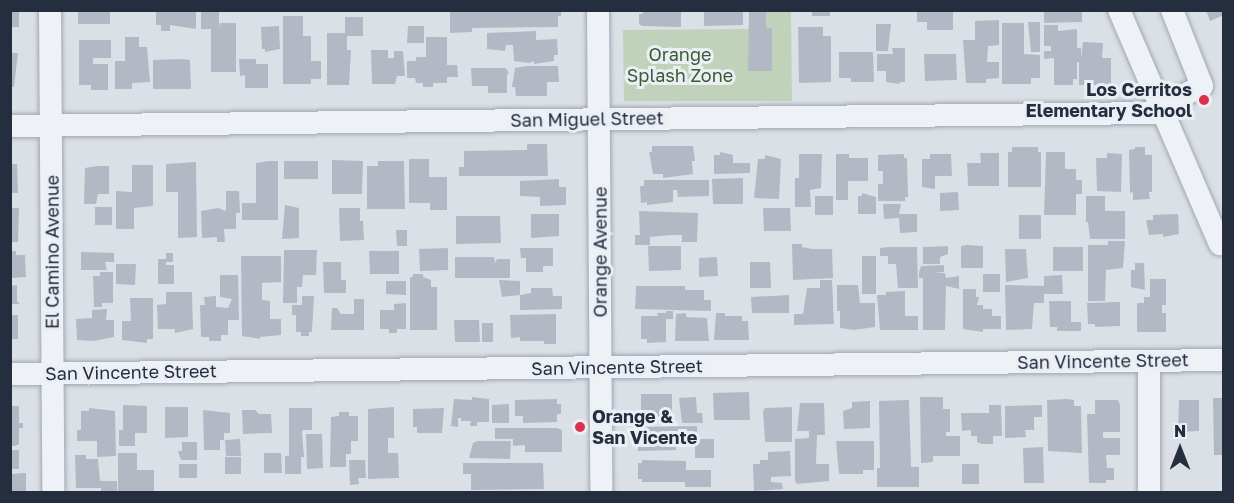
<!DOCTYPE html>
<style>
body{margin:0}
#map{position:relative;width:1234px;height:503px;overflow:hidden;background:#dbe0e7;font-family:"Golos Text",sans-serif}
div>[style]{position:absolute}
.green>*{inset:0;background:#c1d2bb}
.building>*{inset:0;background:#b2b9c5}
.roads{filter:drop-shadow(0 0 2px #a0a7b1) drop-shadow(0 0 2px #a0a7b1)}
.minor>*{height:22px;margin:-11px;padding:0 11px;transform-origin:11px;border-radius:11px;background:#eef1f5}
.dots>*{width:16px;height:16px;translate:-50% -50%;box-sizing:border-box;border:3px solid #ebeff5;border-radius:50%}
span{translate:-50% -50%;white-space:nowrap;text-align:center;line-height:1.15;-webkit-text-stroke:6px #ebeff5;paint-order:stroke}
.park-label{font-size:18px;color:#385c30}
.poi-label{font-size:18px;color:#242e3f;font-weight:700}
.right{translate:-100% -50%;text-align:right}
.left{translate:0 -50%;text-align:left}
.street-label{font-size:18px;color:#242e3f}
.frame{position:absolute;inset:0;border:12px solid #242e3f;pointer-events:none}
.north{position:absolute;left:1150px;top:419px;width:60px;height:60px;-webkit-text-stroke:4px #ebeff5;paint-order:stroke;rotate:0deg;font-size:16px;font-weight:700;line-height:24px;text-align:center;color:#242e3f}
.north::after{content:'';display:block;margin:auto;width:21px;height:27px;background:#242e3f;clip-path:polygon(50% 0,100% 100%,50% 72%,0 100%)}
</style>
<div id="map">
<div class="green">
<div style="clip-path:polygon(749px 11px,791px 11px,792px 101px,624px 101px,623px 30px,749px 29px)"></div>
</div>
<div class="building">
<div style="clip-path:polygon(10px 10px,19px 11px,19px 27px,10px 27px)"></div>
<div style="clip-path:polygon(78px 10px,110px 10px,110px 24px,78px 24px)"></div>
<div style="clip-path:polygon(156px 10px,196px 10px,196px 29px,170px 25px,170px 31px,161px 31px,161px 25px,156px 25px)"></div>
<div style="clip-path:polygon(219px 10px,219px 28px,220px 23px,236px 23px,236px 72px,211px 72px,211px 29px,201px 29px,201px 11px)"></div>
<div style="clip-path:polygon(450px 10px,558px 10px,561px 12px,561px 16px,558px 16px,558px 27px,472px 28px,472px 32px,450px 33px)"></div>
<div style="clip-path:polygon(643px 10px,681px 12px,681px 27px,642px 26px,639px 24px,639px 14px,643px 14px)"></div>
<div style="clip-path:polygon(704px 10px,743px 10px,743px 25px,704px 26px)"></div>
<div style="clip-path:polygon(749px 10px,766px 10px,766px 28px,772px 28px,772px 71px,748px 71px)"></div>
<div style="clip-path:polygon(812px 10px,830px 10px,830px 16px,812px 16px)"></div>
<div style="clip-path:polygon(917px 10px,953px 10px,953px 30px,927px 30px,927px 22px,917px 22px)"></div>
<div style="clip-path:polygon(1044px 10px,1082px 10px,1082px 22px,1044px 23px)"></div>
<div style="clip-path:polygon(1206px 10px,1224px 10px,1224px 15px,1210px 21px)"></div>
<div style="clip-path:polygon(283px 16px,303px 16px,303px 36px,311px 36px,311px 61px,321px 61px,321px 79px,311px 79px,311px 84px,283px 84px)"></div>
<div style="clip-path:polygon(345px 17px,363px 17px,363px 36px,347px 36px,347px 50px,351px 50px,349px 85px,327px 85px,327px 33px,345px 33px)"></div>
<div style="clip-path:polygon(999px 20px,999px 45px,988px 46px,987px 62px,999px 62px,999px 78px,986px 79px,986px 83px,966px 83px,963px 40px,975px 40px,975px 21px)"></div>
<div style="clip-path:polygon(1028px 22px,1040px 22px,1040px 52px,1031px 52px)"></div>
<div style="clip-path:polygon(1002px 23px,1024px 23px,1024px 54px,1040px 55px,1040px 78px,1031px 78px,1031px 84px,1002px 84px)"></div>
<div style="clip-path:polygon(876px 24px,891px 24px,888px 51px,876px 51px)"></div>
<div style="clip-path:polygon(1044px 25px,1058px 25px,1058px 31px,1077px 29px,1077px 48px,1081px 48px,1081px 59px,1083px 42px,1103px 43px,1102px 58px,1111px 58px,1111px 85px,1079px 85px,1079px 62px,1077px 62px,1077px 79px,1073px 79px,1073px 85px,1054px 85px,1054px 58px,1044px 59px,1044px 51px,1051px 51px,1051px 46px,1044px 46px)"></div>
<div style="clip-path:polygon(279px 26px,280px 49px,265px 52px,265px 49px,262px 49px,261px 27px)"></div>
<div style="clip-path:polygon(408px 26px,424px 26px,424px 43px,407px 43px)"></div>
<div style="clip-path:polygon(798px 27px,823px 27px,823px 36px,831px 36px,831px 82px,799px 83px)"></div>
<div style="clip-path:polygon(536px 31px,536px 40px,557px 39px,558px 55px,554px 55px,554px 61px,534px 64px,534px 61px,529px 63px,514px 61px,513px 45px,506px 45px,505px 51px,487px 49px,487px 33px)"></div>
<div style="clip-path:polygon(125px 37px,139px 37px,139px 47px,147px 47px,150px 82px,132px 83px,132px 89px,115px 89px,115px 61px,125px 61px)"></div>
<div style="clip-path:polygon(426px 37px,447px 37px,447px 65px,457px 65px,458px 77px,447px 77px,447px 83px,433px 83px,433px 87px,423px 87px,423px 83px,416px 83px,415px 78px,407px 78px,407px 61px,416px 61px,416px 57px,426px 57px)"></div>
<div style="clip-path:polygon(79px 40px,111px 40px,111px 58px,93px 58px,93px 64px,108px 64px,108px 90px,91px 90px,91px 85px,79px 85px)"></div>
<div style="clip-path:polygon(892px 48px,905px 48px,905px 82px,899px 82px,900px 84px,886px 82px,886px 71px,877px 71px,877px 54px,893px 54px)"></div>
<div style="clip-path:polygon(371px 50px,388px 50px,388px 58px,394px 58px,394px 51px,403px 51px,405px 76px,397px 76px,395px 84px,372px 84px)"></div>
<div style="clip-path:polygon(839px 52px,873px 52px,874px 82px,851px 82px,851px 78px,839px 78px)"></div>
<div style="clip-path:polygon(10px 53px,18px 53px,14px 87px,10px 87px)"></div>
<div style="clip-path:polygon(924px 54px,956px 54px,957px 80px,925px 81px)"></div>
<div style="clip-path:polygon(183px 59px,190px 60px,191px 89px,153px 89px,153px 60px)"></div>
<div style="clip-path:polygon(239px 59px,256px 59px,256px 64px,268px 64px,268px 88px,245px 88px,245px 75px,240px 76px)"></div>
<div style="clip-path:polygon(527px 66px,558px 66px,559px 82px,547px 82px,547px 96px,516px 96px,515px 87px,512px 87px,515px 68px)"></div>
<div style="clip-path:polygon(471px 68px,506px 68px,509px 74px,507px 74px,507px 93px,488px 93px,488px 86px,472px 86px)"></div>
<div style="clip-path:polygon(527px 144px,547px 144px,548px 176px,459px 176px,459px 167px,464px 167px,464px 151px,527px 150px)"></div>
<div style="clip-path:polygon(652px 146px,693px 146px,695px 161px,692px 161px,693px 174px,663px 178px,663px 174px,653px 174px,649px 152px,652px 152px)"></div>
<div style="clip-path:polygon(1012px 147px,1038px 147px,1038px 152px,1041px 152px,1041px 187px,1008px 187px,1008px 152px,1012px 152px)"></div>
<div style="clip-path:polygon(1135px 147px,1145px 147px,1145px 155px,1152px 155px,1152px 192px,1149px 192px,1150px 199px,1133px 200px,1133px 192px,1130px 193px,1129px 150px,1135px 149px)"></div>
<div style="clip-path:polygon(720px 152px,733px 155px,733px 163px,750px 163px,750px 173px,714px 174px,714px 155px,720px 155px)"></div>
<div style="clip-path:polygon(1046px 152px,1065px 152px,1065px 169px,1076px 169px,1076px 180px,1082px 180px,1082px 194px,1076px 194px,1076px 215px,1044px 215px)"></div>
<div style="clip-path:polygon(980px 153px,999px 153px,999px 186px,968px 186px,967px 163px,981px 163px)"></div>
<div style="clip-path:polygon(1107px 153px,1122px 154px,1121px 192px,1097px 191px,1096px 158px,1107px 158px)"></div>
<div style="clip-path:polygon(799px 154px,822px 154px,821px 188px,810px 190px,811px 207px,795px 207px,795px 178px,799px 178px)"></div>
<div style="clip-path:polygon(836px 154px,849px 154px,849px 158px,868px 158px,868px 181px,848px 181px,848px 200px,836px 200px)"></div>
<div style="clip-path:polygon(904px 154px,904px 158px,907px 158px,908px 197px,905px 197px,905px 201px,878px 201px,878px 184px,883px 184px,883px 171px,878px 171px,878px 155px)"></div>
<div style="clip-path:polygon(930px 154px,951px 154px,952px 176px,935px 176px,935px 189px,922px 187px,922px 159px,930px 159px)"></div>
<div style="clip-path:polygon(765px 155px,781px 159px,779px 199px,754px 198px,758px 159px,765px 159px)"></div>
<div style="clip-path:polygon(409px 159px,429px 159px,429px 177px,447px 177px,447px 210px,430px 210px,430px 203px,409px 203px)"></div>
<div style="clip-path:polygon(332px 160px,363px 161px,362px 194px,332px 194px)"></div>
<div style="clip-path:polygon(268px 161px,278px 161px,278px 220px,242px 220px,242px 203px,256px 203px,256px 163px)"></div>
<div style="clip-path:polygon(284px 161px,318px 161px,318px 179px,284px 179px)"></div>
<div style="clip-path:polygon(378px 161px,404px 161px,405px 209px,367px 209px,367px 166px,378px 166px)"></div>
<div style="clip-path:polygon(196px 162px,197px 237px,178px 238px,178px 192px,166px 192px,166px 164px)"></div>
<div style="clip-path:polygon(10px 164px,17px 164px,18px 193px,10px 193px)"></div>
<div style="clip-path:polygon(132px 165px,153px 165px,153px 206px,134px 208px,134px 229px,116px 229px,116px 191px,132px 192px)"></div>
<div style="clip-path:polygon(97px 166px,109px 166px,109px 194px,98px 194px,96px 204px,84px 204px,85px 168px)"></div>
<div style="clip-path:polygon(743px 178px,743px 204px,713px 204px,712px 179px)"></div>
<div style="clip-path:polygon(559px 179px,559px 187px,566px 187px,566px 205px,540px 206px,540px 197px,520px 196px,520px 181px)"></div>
<div style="clip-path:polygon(644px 180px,709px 180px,709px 196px,678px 197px,677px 190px,673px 190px,673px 202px,647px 205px,647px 202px,641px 203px,640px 186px,644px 186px)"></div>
<div style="clip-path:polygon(226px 191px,239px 191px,240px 213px,236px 213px,236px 229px,224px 229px,225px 242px,217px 242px,217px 237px,202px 238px,201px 211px,218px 208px,226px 211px)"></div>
<div style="clip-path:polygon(958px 192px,959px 210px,940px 211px,940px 193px)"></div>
<div style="clip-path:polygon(862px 193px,876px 197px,876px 214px,858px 214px,858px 196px,862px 196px)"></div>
<div style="clip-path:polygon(815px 196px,833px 196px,833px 215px,815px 215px)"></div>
<div style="clip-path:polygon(1086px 196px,1105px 196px,1105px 211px,1125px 211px,1125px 239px,1090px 239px,1088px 222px,1086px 222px)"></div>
<div style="clip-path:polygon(883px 204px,901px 204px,899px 214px,917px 214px,917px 232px,900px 233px,899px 218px,884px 219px)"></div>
<div style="clip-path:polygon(285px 205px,299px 208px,299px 238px,282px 239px)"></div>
<div style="clip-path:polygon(95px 207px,112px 207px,112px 225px,95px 225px)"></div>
<div style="clip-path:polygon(10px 208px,19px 208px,18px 242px,10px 242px)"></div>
<div style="clip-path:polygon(339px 208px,360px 208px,360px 221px,363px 221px,364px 240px,340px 241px)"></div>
<div style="clip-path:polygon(763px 208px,790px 208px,791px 231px,764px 231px)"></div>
<div style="clip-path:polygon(639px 211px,698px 213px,697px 242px,682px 242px,682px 235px,672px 235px,650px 237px,650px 245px,635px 245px,635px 235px,640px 235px)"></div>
<div style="clip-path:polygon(531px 214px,559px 214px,559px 236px,531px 238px)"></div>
<div style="clip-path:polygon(1178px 214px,1179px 234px,1163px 237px,1163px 234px,1149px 235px,1146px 220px,1153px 220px,1153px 215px)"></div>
<div style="clip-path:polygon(1019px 215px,1041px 215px,1041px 239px,1019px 239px)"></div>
<div style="clip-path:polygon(456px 216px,500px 216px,501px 243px,456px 244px)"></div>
<div style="clip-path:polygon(396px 230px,407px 230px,407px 246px,397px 246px)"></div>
<div style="clip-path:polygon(1108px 241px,1125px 241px,1123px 268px,1106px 270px,1105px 301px,1088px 301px,1088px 245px,1108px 245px)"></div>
<div style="clip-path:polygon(792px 244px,802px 244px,802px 247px,812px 249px,832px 249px,833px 278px,793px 280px)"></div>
<div style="clip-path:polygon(967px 245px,983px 246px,983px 268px,961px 268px,961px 246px)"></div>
<div style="clip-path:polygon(648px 246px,681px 246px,681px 270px,649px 271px)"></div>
<div style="clip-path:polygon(948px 246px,948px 254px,940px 257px,940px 264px,923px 264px,923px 247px)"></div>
<div style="clip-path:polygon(888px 247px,917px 247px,918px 288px,898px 288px,896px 264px,888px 264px,888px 256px,880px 256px,880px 248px)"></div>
<div style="clip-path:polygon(1053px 247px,1083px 247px,1083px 271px,1053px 271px)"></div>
<div style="clip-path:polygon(448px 248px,448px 270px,420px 271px,419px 249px)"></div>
<div style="clip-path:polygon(520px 248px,553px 248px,553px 266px,543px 266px,543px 272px,526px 272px,526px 258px,521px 258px)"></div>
<div style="clip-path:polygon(1005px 249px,1026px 249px,1028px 278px,1006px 282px)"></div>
<div style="clip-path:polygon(284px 250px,317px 250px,316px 275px,303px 275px,302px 287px,297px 287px,297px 303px,283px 303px)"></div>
<div style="clip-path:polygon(11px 251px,16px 251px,16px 255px,25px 255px,26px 277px,10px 278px)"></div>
<div style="clip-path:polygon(369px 251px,399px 251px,399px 274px,370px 274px)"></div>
<div style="clip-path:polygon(81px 252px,114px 253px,114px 262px,105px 262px,107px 270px,81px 270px)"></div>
<div style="clip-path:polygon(166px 253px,173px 253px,173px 262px,166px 262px,166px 265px,174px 265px,174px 284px,158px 284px,158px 259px,166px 259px)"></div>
<div style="clip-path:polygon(241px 256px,281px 256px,281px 282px,262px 283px,262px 300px,270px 301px,270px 319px,281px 319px,281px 335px,260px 337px,260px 339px,242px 336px)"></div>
<div style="clip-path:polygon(862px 256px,876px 256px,876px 294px,862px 294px)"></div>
<div style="clip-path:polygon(455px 257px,494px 257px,495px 263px,497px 259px,510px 259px,510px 278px,455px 278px)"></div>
<div style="clip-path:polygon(717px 257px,718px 276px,699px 277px,699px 258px)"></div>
<div style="clip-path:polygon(323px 262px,341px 262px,341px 280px,346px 280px,346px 293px,324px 293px)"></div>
<div style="clip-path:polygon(750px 262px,770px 262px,771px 288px,750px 288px)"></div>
<div style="clip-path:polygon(1135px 263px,1144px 263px,1145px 290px,1131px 287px,1131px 270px,1135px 270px)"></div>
<div style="clip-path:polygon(116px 264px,136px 264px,135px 285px,116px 284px)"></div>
<div style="clip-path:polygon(944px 265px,944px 272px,933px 273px,945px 273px,946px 278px,959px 276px,959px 289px,946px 286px,945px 330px,923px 330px,923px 278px,919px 278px,919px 272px,921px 266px)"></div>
<div style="clip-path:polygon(100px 272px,113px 272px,113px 303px,102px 303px,102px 307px,94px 307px,93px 276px,100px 276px)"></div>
<div style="clip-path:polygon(413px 274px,423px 274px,423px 277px,431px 280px,431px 287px,437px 287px,437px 330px,410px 330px,410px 277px,413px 277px)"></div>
<div style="clip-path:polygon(983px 274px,1000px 274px,1000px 292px,983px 292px)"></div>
<div style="clip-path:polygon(220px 275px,238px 275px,239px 320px,228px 320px,228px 335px,221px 335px,221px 341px,209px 341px,209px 337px,201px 337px,200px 305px,205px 305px,204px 297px,216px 296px,216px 307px,228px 308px,232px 299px,220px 297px)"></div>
<div style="clip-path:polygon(1062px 275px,1063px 294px,1044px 294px,1044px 303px,1034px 303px,1032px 329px,1006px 330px,1005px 285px,1044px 286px,1044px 276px)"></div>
<div style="clip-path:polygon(1150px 279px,1166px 279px,1166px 305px,1162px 305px,1162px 313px,1166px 313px,1166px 332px,1137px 332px,1137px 303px,1144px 303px,1144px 297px,1150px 297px)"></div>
<div style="clip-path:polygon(499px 280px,520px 281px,520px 295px,502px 297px)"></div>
<div style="clip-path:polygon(820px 280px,832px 280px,834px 324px,794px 325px,794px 314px,803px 314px,807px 288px,820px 288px)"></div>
<div style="clip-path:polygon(386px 281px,406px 281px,406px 295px,386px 294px)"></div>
<div style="clip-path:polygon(17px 285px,17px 301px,20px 304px,10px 304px,10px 286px)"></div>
<div style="clip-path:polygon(837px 285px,858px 285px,860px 303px,875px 303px,875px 327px,854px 330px,840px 328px,840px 311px,837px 311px)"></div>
<div style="clip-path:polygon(636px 286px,685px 286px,685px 290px,704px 290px,704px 300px,711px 300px,711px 311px,635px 309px)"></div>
<div style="clip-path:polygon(531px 288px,552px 288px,553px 296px,562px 296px,562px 309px,520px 310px,520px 295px,531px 293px)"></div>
<div style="clip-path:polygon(963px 289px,976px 289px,976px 297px,979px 297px,977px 305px,983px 305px,983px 309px,992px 309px,992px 316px,1001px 316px,1001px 329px,983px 329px,983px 332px,963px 329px)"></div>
<div style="clip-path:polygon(905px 291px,905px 316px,918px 316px,918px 330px,880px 330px,877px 295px,886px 295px,886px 292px)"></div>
<div style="clip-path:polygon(166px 292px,192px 292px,193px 329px,175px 333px,175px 329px,158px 329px,157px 305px,166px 304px)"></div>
<div style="clip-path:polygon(789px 295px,789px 313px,752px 313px,751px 297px)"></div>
<div style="clip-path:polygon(302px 296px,314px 296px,312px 332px,309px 332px,309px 336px,301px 336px,301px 332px,296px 332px,296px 315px,292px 315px,292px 305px,302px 305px)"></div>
<div style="clip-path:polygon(130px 298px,153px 298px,153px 339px,147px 339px,147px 343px,122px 340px,122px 321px,131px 321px)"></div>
<div style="clip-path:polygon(354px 299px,364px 299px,364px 330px,331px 330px,332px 308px,337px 308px,341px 314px,354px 314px)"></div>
<div style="clip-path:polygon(1049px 301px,1071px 301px,1071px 322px,1081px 322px,1081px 331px,1057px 331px,1057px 327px,1050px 327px)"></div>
<div style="clip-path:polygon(1120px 302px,1120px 326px,1095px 327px,1095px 324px,1088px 324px,1087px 303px)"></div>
<div style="clip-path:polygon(406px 303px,406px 329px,397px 329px,397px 333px,389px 333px,389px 329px,380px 329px,380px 310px,394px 310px,394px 304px)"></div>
<div style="clip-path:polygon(107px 309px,106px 320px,114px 320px,114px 337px,94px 341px,77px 340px,76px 319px,92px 318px,92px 310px)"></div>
<div style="clip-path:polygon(666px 311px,673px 311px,673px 319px,666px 319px,666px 342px,647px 343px,647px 339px,641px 339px,641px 316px,658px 316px,657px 313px,666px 313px)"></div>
<div style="clip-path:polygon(686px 313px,686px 317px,707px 318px,709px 341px,675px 341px,676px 314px)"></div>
<div style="clip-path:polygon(716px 313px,725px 313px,725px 316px,742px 316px,742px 321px,748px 321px,749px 340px,714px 340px)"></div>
<div style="clip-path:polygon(556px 314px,556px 344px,544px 344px,544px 341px,520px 341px,520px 337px,511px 338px,510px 315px)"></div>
<div style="clip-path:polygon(10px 315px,18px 315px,18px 339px,10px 339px)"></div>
<div style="clip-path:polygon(454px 320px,479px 320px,480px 342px,455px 342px)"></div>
<div style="clip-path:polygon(482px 323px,493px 323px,493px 342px,482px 342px)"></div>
<div style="clip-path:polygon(749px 392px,750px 420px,714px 420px,713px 393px)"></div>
<div style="clip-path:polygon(641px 394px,672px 394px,672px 414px,668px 414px,668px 422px,641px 422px)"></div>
<div style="clip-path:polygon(472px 397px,489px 399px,489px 422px,477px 422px,477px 426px,470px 426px,471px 421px,461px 421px,461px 418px,458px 418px,458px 427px,451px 426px,454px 399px,472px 400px)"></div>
<div style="clip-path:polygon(696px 397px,697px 413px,702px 413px,703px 423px,682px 423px,679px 398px)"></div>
<div style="clip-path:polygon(920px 397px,943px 397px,943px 409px,950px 409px,950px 432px,946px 432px,946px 436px,960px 436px,960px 456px,933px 456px,933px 462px,921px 463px)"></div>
<div style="clip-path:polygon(1213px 398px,1224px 398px,1224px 455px,1214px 455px)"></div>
<div style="clip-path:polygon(557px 399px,557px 404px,561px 404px,561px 414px,557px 414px,557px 422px,523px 423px,523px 416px,515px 416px,515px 400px)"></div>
<div style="clip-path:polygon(1067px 399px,1074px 400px,1074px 406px,1081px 406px,1082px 453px,1048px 451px,1047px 400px)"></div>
<div style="clip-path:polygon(909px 400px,911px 467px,919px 467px,919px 487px,877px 487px,877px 468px,880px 468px,879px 401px)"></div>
<div style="clip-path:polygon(1095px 400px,1118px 400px,1120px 405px,1120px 432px,1103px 432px,1103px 438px,1120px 438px,1120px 455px,1106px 455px,1107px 468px,1114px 468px,1114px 480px,1106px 480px,1106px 483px,1089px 483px,1087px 414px,1095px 414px)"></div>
<div style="clip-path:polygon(1179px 400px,1199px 400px,1199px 431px,1178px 432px)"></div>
<div style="clip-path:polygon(870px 401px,870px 428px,844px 429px,843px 411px,852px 408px,852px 402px)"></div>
<div style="clip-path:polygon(800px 403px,824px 403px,825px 435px,817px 435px,816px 464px,829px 464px,829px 481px,797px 484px,795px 481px,795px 439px,809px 438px,809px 431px,797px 431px)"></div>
<div style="clip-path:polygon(509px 404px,509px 423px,492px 423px,492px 405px)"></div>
<div style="clip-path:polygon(123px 405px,147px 406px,147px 433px,135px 433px,135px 446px,119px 446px,119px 430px,123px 430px)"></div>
<div style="clip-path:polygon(989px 405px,1001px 405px,1002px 436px,993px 436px,993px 444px,982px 444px,977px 442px,977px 436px,971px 436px,971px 430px,962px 431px,961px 413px,989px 413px)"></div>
<div style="clip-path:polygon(1042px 405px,1042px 417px,1034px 417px,1034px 430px,1025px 430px,1026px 437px,1005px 438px,1005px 406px)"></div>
<div style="clip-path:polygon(10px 406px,19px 406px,19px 423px,23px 423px,23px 428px,19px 428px,19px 444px,15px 446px,10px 446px)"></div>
<div style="clip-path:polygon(165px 407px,188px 407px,188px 437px,165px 438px)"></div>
<div style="clip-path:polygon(394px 407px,394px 438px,388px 438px,388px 453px,398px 453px,399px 478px,368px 479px,368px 409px)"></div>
<div style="clip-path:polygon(792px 407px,792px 442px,765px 442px,763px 411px,765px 408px)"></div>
<div style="clip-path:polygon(89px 408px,115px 411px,116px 456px,97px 457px,97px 441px,77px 441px,77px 430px,81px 430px,81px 411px,89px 411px)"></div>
<div style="clip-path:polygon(289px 408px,312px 408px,312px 430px,303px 430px,302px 433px,304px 457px,301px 457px,301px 474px,285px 474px,285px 456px,289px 456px)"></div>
<div style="clip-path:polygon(444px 408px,442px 433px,417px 433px,417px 427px,413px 427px,413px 409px)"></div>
<div style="clip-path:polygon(203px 410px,230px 413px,230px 433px,224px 433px,224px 440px,220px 440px,220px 450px,204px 450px)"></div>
<div style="clip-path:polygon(242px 410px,255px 410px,259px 414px,271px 414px,272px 433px,243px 434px)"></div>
<div style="clip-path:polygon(339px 412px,349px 412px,349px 416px,358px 416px,358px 441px,351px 441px,351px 454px,346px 454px,346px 467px,330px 467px,331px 417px,339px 416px)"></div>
<div style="clip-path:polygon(697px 426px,697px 435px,691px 436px,692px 444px,676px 444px,676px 450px,638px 451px,638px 427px)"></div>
<div style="clip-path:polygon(495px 428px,557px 428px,562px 430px,562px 452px,525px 452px,525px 445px,513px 446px,513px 439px,495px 439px)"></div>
<div style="clip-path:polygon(306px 434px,322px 434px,323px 468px,307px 469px)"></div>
<div style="clip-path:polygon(240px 439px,241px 456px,226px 456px,225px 440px)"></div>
<div style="clip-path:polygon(695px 439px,714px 439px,714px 458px,695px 458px)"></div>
<div style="clip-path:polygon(478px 441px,511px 441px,510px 459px,469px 458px,473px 443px)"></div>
<div style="clip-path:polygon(836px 441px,874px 441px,874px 470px,863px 470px,863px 474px,839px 474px)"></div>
<div style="clip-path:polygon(182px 442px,197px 442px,197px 460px,181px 460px,178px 451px,182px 451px)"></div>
<div style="clip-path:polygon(1043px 447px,1044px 483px,1024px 483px,1023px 448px)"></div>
<div style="clip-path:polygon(10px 450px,19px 450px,19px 469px,10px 469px)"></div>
<div style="clip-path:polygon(790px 451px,791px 476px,771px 477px,771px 482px,782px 483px,783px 489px,754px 491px,753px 464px,760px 464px,760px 460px,768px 460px,768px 452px)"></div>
<div style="clip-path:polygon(118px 453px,137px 453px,137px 470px,154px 470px,154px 492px,118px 492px)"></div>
<div style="clip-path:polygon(264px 453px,281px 453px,282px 473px,264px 473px)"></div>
<div style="clip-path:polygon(75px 455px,86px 455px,86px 459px,98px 459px,100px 481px,117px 481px,117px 492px,101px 492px,101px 488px,76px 488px)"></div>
<div style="clip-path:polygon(225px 457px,241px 457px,241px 474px,225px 474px)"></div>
<div style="clip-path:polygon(349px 460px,365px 460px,366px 478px,358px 478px,359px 484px,350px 485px)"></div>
<div style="clip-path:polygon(642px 460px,686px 461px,686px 470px,711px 470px,711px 487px,685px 487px,685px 482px,642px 482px,642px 479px,638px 479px,638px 463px,642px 463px)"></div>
<div style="clip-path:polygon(463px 463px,543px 463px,544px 489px,471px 490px,471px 474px,463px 474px)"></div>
<div style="clip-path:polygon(179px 464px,197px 464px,197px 478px,179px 478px)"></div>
<div style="clip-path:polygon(962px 464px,979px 464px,979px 484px,962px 484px)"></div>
<div style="clip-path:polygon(26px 473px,26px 492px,10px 492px,10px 474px)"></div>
</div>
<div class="roads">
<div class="minor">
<div style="left:50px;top:10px;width:482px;rotate:89.6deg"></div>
<div style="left:598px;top:10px;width:482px;rotate:89.6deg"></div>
<div style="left:1119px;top:10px;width:255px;rotate:66.7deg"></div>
<div style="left:1160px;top:107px;width:47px;rotate:-26.6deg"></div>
<div style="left:1202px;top:86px;width:82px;rotate:-111.5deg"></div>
<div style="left:10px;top:126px;width:1153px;rotate:-0.65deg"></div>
<div style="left:1149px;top:361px;width:131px;rotate:90deg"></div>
<div style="left:10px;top:374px;width:1214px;rotate:-0.66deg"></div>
</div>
</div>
<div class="dots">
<div style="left:1204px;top:100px;background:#db314c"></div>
<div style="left:580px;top:427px;background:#db314c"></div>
</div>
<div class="park-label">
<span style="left:680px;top:65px">Orange<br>Splash Zone</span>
</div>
<div class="poi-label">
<span class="right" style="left:1192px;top:100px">Los Cerritos<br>Elementary School</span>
<span class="left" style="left:592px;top:427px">Orange &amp;<br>San Vicente</span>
</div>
<div class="street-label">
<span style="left:587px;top:119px;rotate:-1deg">San Miguel Street</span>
<span style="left:52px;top:252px;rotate:-90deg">El Camino Avenue</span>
<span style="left:600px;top:252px;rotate:-90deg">Orange Avenue</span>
<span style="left:1103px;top:361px;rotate:-1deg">San Vincente Street</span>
<span style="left:617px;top:367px;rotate:-1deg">San Vincente Street</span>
<span style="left:131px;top:372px;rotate:-1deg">San Vincente Street</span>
</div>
<div class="frame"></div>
<div class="north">N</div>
</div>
